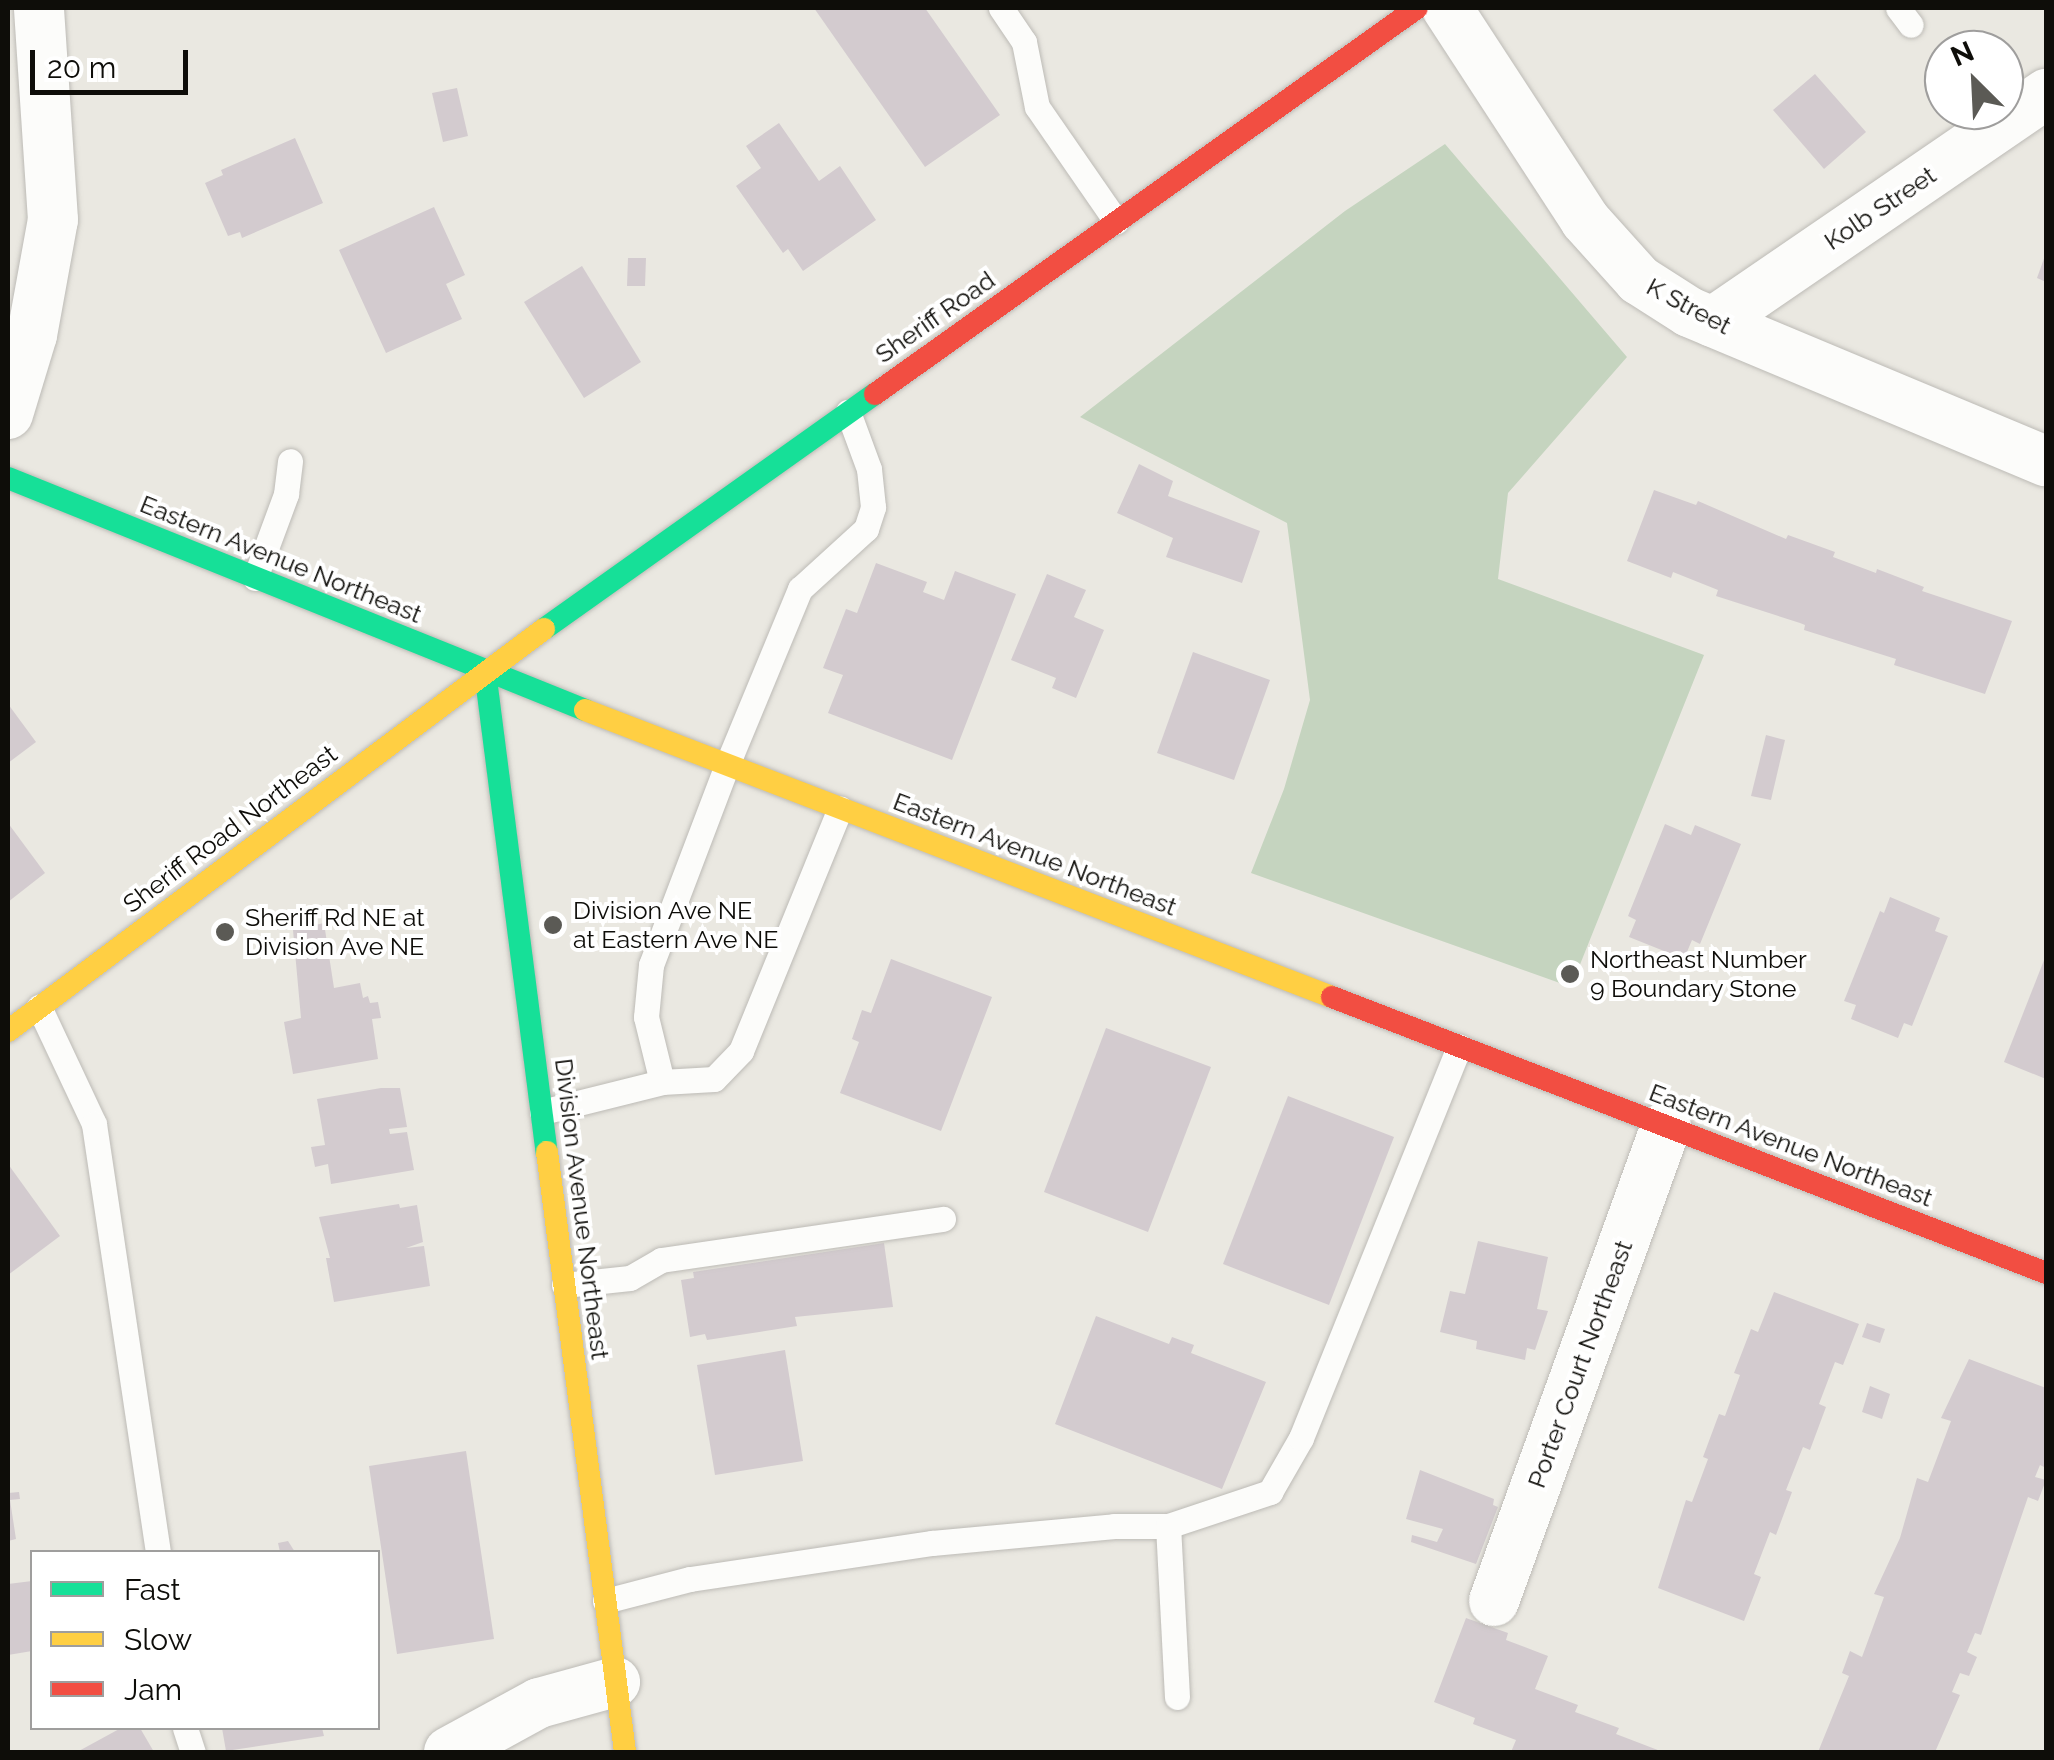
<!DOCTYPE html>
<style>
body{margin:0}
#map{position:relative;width:2054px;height:1760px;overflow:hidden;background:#eae8e1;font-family:Raleway,sans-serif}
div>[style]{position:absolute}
.green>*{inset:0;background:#c5d4bf}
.building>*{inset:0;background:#d3cbcf}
.roads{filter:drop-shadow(0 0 2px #bdbbb6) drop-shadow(0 0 2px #bdbbb6)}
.lane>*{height:25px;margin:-12.5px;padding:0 12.5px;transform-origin:12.5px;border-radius:12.5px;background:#fcfcfa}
.street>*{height:50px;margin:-25px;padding:0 25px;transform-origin:25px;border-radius:25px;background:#fcfcfa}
.fast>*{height:22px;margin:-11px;padding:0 11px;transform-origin:11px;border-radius:11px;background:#16e098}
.slow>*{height:22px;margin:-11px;padding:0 11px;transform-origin:11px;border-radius:11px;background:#ffcf43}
.jam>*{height:22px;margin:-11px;padding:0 11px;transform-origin:11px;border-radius:11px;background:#f24e42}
.dots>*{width:28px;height:28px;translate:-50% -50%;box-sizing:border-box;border:5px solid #fff;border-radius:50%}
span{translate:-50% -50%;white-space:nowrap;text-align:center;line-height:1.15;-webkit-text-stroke:8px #fff;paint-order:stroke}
.street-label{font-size:25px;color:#0e0d09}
.poi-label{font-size:25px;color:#0e0d09}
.left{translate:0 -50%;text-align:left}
.frame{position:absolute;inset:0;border:10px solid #0e0d09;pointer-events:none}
.legend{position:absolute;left:30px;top:1550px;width:350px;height:180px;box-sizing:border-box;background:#fff;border:2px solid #9f9e9d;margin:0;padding:12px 18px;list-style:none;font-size:30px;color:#0e0d09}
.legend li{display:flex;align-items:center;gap:20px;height:50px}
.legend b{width:50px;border:2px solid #9f9e9d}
.north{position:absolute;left:1924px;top:30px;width:100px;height:100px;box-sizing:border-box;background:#fff;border:2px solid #9f9e9d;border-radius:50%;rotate:336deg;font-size:28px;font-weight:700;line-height:40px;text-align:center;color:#0e0d09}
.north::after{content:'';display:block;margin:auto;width:35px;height:45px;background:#5b5a55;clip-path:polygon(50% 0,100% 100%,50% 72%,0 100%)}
.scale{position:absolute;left:30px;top:50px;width:158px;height:45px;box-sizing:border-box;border:5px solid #0e0d09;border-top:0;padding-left:12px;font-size:30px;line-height:35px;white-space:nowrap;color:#0e0d09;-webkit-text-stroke:8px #fff;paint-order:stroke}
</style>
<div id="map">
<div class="green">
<div style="clip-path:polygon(1445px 144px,1627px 357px,1508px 493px,1498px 579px,1704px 655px,1571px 987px,1251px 873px,1284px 789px,1310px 700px,1287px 523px,1080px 417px,1345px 211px)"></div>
</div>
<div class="building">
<div style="clip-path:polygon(814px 8px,925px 8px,1000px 115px,925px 167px)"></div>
<div style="clip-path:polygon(1815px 74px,1866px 132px,1824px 169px,1773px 110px)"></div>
<div style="clip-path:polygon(457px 88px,468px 136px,443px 142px,432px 93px)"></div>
<div style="clip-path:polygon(779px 123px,819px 181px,840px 166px,876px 220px,803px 271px,788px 249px,783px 253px,736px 186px,761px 168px,746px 146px)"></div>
<div style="clip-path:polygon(295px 138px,323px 203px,242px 238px,240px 232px,228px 236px,205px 183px,223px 175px,221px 170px)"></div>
<div style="clip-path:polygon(434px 207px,465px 275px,446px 284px,462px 319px,386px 353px,339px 250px)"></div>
<div style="clip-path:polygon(2046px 253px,2046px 282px,2037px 278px)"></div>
<div style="clip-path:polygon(628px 258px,646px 258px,645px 286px,627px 286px)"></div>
<div style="clip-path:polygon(582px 266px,641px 362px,584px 398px,524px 302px)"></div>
<div style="clip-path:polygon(1139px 464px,1173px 481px,1168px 496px,1260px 531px,1242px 583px,1166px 557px,1173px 538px,1117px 513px)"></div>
<div style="clip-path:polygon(1654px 490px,1696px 505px,1698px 501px,1786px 539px,1788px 535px,1835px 552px,1833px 557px,1876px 573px,1877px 569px,1924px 587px,1922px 591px,2012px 621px,1985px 694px,1894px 665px,1896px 659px,1804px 630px,1805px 625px,1800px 623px,1716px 596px,1718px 590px,1673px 572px,1671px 578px,1627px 561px)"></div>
<div style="clip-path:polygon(876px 563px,927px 582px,923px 592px,944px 600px,955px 571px,1016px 594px,952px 760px,828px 713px,843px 675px,823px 668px,846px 609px,857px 613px)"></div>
<div style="clip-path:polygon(1047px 574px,1086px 590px,1074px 617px,1104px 630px,1076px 698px,1052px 688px,1056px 678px,1011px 660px)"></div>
<div style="clip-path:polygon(1193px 652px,1270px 680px,1234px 780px,1157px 753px)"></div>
<div style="clip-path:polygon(8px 704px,36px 742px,8px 763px)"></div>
<div style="clip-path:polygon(1766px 735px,1785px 740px,1771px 800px,1751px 796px)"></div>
<div style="clip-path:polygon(8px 823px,45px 873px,8px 902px)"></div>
<div style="clip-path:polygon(1665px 824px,1691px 835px,1695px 825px,1741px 844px,1700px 944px,1692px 940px,1684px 959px,1629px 937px,1636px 920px,1628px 916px)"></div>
<div style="clip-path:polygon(1890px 897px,1940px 918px,1935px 931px,1948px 936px,1912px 1026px,1904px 1023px,1898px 1038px,1851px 1019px,1856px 1005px,1844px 1001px,1880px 911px,1884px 913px)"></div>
<div style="clip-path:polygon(324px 923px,334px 988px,360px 983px,363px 998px,368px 996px,370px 1003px,378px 1002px,381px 1018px,372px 1019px,378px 1059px,293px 1074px,284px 1022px,301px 1018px,293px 930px)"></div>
<div style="clip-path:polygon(2046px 955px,2046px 1079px,2004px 1062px)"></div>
<div style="clip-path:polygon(891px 959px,992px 997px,941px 1131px,840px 1093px,859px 1042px,852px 1039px,862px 1010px,871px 1013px)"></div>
<div style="clip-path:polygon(1106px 1028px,1211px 1067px,1148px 1232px,1044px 1192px)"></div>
<div style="clip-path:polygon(381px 1088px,400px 1088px,407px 1127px,389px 1129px,390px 1134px,407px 1132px,414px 1170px,331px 1184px,328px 1164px,315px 1167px,311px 1147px,325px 1145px,317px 1099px)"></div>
<div style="clip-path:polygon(1288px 1096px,1394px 1137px,1329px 1305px,1223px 1264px)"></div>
<div style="clip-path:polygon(8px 1164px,60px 1236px,8px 1275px)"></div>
<div style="clip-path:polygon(399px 1204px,400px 1208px,417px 1205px,423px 1242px,406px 1248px,424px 1246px,430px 1286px,334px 1302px,326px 1258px,330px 1258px,319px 1217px)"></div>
<div style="clip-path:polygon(1478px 1241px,1548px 1257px,1537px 1309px,1548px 1311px,1535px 1350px,1527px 1348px,1525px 1360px,1476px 1349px,1477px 1341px,1440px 1332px,1450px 1291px,1465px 1294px)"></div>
<div style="clip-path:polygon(884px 1243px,893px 1307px,795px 1317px,797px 1326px,707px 1340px,705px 1334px,690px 1337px,681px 1280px,694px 1278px,693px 1272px)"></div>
<div style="clip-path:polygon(1774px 1292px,1859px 1324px,1843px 1365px,1835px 1362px,1819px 1404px,1826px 1407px,1810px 1450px,1803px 1447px,1786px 1490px,1792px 1492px,1776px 1535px,1770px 1532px,1754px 1574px,1761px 1577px,1744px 1621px,1658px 1588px,1686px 1500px,1692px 1502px,1708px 1459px,1703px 1457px,1719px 1414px,1725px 1416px,1740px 1375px,1734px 1373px,1751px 1329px,1758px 1332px)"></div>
<div style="clip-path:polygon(1096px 1316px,1169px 1344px,1172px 1337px,1194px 1345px,1191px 1353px,1266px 1382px,1222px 1489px,1055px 1424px)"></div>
<div style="clip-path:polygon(1867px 1323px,1885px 1329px,1880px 1343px,1862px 1337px)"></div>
<div style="clip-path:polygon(785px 1350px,803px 1461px,715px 1475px,697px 1365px)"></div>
<div style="clip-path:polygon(1969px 1359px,2046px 1388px,2046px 1468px,2040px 1465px,2035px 1477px,2046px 1480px,2038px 1501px,2028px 1497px,1981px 1635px,1975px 1633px,1967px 1652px,1977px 1657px,1969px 1676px,1960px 1673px,1952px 1692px,1960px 1695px,1935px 1752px,1818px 1752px,1849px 1676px,1842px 1673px,1850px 1651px,1862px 1657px,1884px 1597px,1874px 1594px,1900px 1538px,1917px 1478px,1928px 1482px,1951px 1421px,1941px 1418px)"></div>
<div style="clip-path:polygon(1870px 1386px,1890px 1394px,1882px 1419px,1862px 1412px)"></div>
<div style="clip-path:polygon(466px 1451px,494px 1639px,397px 1654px,369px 1466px)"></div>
<div style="clip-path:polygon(1420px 1470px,1494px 1499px,1493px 1505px,1498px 1507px,1476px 1564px,1411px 1542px,1412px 1535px,1437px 1542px,1443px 1529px,1406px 1519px)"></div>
<div style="clip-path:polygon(19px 1492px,20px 1499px,10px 1500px,16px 1539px,8px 1541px,8px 1493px)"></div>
<div style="clip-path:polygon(288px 1541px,295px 1552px,280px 1552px,278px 1543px)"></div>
<div style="clip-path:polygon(32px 1581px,32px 1651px,8px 1655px,8px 1584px)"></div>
<div style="clip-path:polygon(1466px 1618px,1508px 1633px,1506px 1640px,1548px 1656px,1535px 1689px,1578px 1705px,1575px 1712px,1619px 1728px,1616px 1734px,1663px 1752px,1511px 1752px,1516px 1740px,1473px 1724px,1475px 1718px,1434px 1702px)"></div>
<div style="clip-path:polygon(121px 1728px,140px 1728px,154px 1752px,77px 1752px)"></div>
<div style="clip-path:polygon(222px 1728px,322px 1728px,324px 1736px,226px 1751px)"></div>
</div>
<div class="roads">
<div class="lane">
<div style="left:1001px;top:8px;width:41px;rotate:55.9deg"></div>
<div style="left:1024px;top:42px;width:66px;rotate:78.7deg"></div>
<div style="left:1037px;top:107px;width:139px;rotate:55.3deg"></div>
<div style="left:1898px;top:8px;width:21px;rotate:53deg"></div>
<div style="left:255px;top:578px;width:90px;rotate:-69.7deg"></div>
<div style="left:286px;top:494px;width:33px;rotate:-83deg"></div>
<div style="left:39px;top:1007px;width:129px;rotate:64.8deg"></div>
<div style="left:94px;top:1124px;width:433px;rotate:81.5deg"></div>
<div style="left:662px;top:1082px;width:67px;rotate:-103.8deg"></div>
<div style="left:646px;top:1017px;width:52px;rotate:-84.5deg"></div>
<div style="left:651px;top:965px;width:214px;rotate:-69.2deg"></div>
<div style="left:727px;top:765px;width:191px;rotate:-67.5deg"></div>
<div style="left:800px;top:589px;width:89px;rotate:-42.3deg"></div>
<div style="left:866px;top:529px;width:23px;rotate:-72deg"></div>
<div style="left:873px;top:507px;width:38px;rotate:-96deg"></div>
<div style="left:869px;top:469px;width:61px;rotate:-110.2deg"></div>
<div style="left:542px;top:1112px;width:124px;rotate:-14deg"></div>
<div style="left:662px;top:1082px;width:52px;rotate:-3.3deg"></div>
<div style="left:714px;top:1079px;width:39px;rotate:-46deg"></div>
<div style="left:741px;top:1051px;width:262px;rotate:-67.8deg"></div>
<div style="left:564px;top:1285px;width:66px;rotate:-6.1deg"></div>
<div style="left:630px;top:1278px;width:36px;rotate:-30deg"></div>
<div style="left:661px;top:1260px;width:285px;rotate:-8.3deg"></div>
<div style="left:605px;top:1601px;width:88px;rotate:-14.5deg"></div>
<div style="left:690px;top:1579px;width:245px;rotate:-8.5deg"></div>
<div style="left:932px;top:1543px;width:183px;rotate:-5.3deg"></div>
<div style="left:1114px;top:1526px;width:54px"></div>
<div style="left:1177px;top:1697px;width:171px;rotate:-93deg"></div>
<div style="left:1168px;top:1526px;width:108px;rotate:-18.4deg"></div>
<div style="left:1270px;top:1492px;width:62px;rotate:-60.1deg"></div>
<div style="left:1301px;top:1438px;width:422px;rotate:-68deg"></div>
<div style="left:185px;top:1728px;width:25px;rotate:72deg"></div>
</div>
<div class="street">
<div style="left:1447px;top:8px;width:253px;rotate:56.9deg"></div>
<div style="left:1585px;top:220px;width:81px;rotate:48deg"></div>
<div style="left:1639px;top:280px;width:59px;rotate:32.6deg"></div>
<div style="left:1689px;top:312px;width:387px;rotate:22.7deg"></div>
<div style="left:1713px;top:322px;width:404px;rotate:-34.4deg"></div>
<div style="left:8px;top:414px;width:83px;rotate:-73.1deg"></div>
<div style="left:32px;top:335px;width:117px;rotate:-79.7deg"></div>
<div style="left:53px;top:220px;width:212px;rotate:-93.8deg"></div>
<div style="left:1494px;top:1601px;width:505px;rotate:-70.09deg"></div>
<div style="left:449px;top:1752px;width:102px;rotate:-28.6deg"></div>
<div style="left:539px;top:1703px;width:79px;rotate:-15.4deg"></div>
</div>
<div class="fast">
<div style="left:8px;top:478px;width:622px;rotate:21.9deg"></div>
<div style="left:544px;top:629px;width:406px;rotate:-35.4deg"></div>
<div style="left:485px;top:671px;width:485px;rotate:82.7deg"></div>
</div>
<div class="slow">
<div style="left:585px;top:710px;width:800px;rotate:21.02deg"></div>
<div style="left:8px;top:1031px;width:670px;rotate:-36.87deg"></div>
<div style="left:547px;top:1152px;width:605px;rotate:82.59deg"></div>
</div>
<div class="jam">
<div style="left:875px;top:394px;width:665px;rotate:-35.46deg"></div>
<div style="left:1332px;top:997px;width:765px;rotate:21.13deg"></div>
</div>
</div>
<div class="dots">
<div style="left:553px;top:925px;background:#5b5a55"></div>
<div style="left:225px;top:932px;background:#5b5a55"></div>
<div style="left:1570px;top:974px;background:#5b5a55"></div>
</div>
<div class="street-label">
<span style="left:1880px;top:208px;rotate:-34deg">Kolb Street</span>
<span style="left:1689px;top:306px;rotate:28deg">K Street</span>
<span style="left:935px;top:317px;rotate:-35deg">Sheriff Road</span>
<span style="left:281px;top:559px;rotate:22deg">Eastern Avenue Northeast</span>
<span style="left:230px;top:829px;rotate:-37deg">Sheriff Road Northeast</span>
<span style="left:1035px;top:854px;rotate:21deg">Eastern Avenue Northeast</span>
<span style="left:1791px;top:1145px;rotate:21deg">Eastern Avenue Northeast</span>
<span style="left:582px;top:1209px;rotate:83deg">Division Avenue Northeast</span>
<span style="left:1580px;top:1364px;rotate:-70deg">Porter Court Northeast</span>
</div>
<div class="poi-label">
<span class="left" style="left:573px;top:925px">Division Ave NE<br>at Eastern Ave NE</span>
<span class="left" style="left:245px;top:932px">Sheriff Rd NE at<br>Division Ave NE</span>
<span class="left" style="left:1590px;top:974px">Northeast Number<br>9 Boundary Stone</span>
</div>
<div class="frame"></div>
<ul class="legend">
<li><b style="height:12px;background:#16e098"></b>Fast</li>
<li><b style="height:12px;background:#ffcf43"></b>Slow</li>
<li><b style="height:12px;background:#f24e42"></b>Jam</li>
</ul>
<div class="north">N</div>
<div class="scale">20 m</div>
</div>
